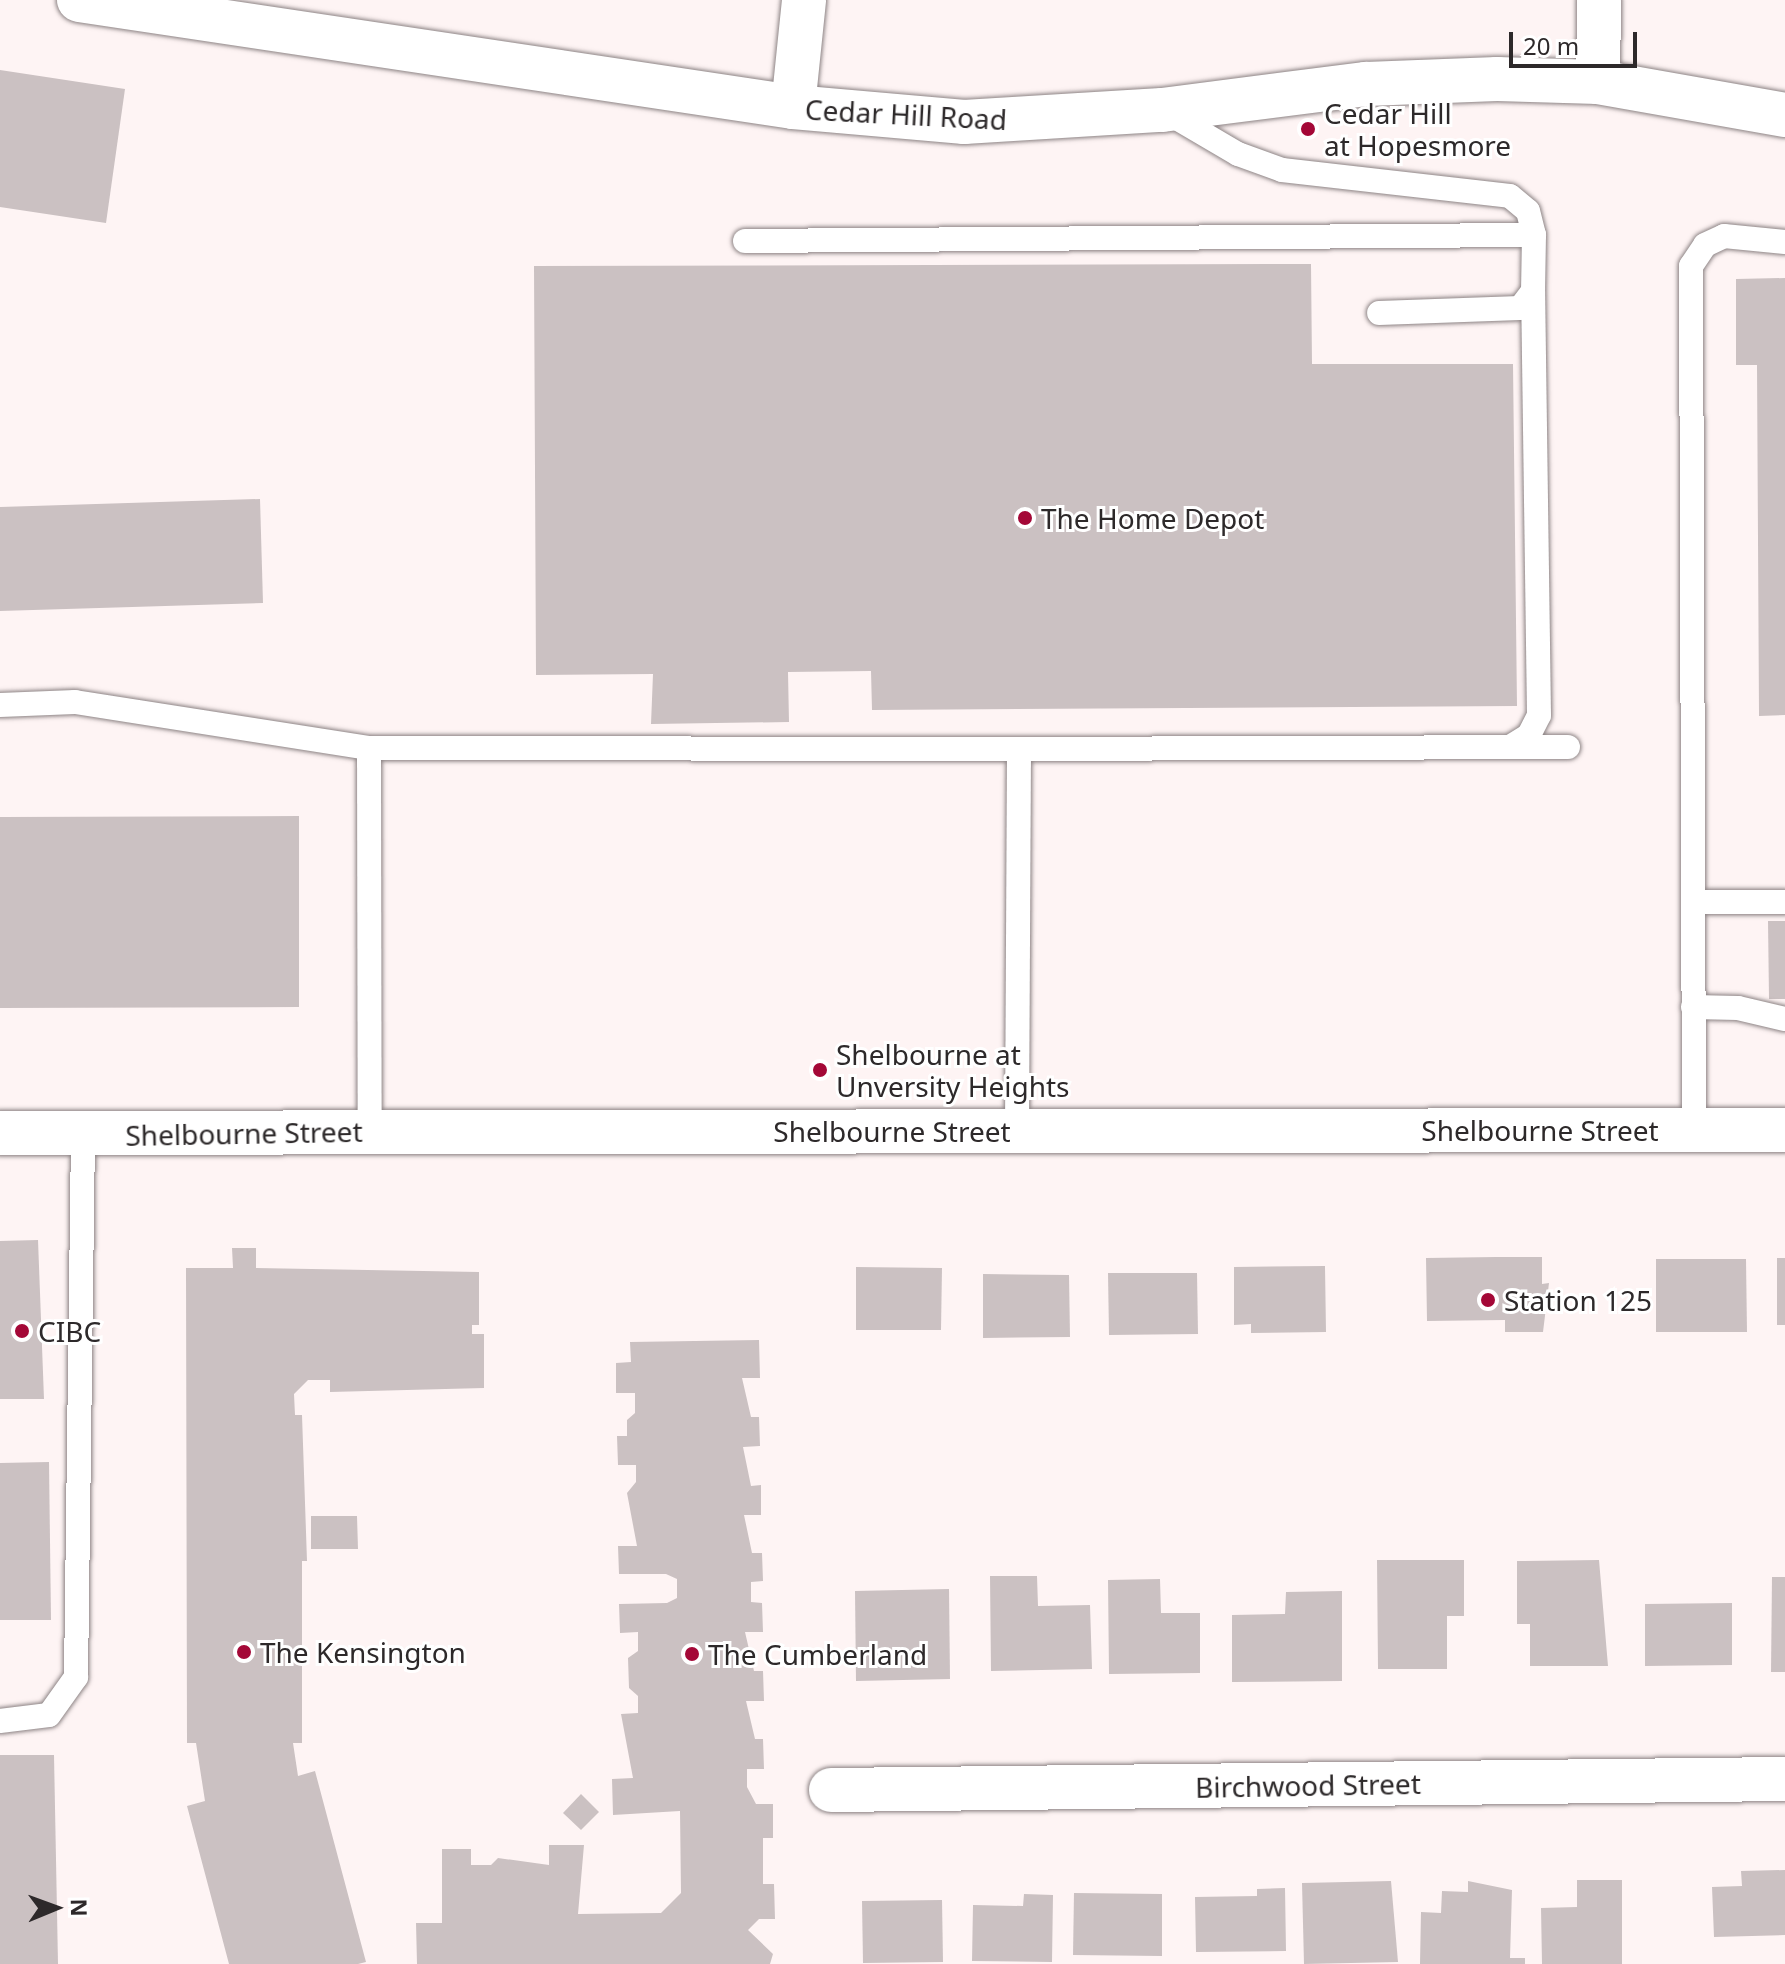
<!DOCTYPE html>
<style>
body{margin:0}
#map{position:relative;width:1785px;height:1964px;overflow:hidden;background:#fef4f4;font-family:"Noto Sans",sans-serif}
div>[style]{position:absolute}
.building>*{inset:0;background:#cbc1c2}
.roads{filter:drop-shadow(0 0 2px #8d8485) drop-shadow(0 0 2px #8d8485)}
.lane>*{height:24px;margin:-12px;padding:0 12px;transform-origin:12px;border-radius:12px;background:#fff}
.street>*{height:44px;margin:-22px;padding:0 22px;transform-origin:22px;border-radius:22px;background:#fff}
.secondary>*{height:44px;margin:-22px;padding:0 22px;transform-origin:22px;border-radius:22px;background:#fff}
.dots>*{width:22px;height:22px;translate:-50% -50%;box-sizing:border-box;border:4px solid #fff;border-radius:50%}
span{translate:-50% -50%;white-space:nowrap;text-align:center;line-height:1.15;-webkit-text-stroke:6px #fff;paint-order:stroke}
.poi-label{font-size:28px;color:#2d292a}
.left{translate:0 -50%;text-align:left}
.street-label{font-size:28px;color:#2d292a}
.north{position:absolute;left:16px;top:1868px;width:80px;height:80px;-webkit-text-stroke:6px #fff;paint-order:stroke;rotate:89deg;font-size:22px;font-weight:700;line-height:32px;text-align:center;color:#2d292a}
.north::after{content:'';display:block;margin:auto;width:28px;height:36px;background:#2d292a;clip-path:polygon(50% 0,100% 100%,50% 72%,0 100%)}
.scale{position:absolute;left:1509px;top:32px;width:128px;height:36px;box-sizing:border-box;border:4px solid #2d292a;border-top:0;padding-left:10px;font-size:24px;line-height:28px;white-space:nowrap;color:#2d292a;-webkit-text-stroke:6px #fff;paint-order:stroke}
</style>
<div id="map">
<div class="building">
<div style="clip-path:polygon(0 70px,125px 89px,106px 223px,0 207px)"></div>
<div style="clip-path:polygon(1311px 264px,1312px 364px,1513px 364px,1517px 706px,872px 710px,871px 671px,788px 672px,789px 722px,651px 724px,653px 674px,536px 675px,534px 266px)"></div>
<div style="clip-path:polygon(1785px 278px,1785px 715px,1759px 716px,1757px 365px,1736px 365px,1736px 279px)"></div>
<div style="clip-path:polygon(260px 499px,263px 603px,0 611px,0 507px)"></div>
<div style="clip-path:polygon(299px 816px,299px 1007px,0 1008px,0 817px)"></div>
<div style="clip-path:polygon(1768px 921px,1785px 921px,1785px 999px,1769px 999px)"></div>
<div style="clip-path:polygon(38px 1240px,44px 1399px,0 1399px,0 1241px)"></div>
<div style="clip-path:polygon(232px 1248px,256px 1248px,256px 1268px,479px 1272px,479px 1325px,472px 1325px,472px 1334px,484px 1334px,484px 1388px,330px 1392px,330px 1380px,308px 1380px,294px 1394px,295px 1415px,302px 1415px,307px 1561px,302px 1561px,302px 1743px,293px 1743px,298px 1776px,315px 1771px,366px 1962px,358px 1964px,229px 1964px,187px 1806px,205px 1801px,196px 1743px,187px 1743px,186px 1268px,233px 1268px)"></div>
<div style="clip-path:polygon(1496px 1257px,1542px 1257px,1542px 1284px,1549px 1283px,1543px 1332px,1505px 1332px,1505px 1320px,1427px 1321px,1426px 1258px)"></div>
<div style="clip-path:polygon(1777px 1258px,1785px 1258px,1785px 1325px,1777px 1325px)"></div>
<div style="clip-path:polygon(1656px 1259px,1746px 1259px,1747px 1332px,1656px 1332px)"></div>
<div style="clip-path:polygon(1325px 1266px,1326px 1332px,1251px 1333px,1251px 1324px,1234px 1325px,1234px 1267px)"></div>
<div style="clip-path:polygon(856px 1267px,942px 1268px,941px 1330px,856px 1330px)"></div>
<div style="clip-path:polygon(1108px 1273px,1197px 1273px,1198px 1334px,1109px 1335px)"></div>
<div style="clip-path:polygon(983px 1274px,1069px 1275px,1070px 1337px,983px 1338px)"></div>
<div style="clip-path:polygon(759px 1340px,760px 1378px,742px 1378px,751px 1417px,759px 1417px,760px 1446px,743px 1447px,751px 1486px,761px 1485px,761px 1515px,744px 1515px,752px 1553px,762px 1553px,763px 1581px,751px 1582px,751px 1602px,762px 1603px,763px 1632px,745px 1632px,754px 1671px,763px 1671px,764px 1701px,746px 1701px,755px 1739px,763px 1739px,764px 1769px,747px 1769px,747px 1787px,756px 1804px,773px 1804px,773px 1838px,763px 1838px,763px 1884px,774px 1884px,775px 1919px,759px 1919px,748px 1930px,773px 1954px,770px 1964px,417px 1964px,416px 1923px,442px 1923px,442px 1849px,471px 1849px,471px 1865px,491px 1865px,498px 1858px,549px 1865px,549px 1845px,584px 1845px,578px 1914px,661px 1913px,681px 1893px,680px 1811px,613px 1815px,612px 1779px,633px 1778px,621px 1714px,638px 1713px,638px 1696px,629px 1688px,628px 1658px,638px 1651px,638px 1632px,620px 1633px,619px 1604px,667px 1603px,677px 1598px,677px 1579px,666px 1574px,619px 1574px,618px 1546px,637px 1546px,627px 1493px,636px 1482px,636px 1465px,618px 1465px,617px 1436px,627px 1436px,627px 1420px,635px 1413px,635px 1393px,616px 1393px,616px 1363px,631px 1362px,630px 1342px)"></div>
<div style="clip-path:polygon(49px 1462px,51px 1620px,0 1620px,0 1463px)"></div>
<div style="clip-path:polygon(311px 1516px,357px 1516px,358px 1549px,311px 1549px)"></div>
<div style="clip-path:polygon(1377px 1560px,1464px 1560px,1464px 1616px,1447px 1616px,1447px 1669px,1378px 1669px)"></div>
<div style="clip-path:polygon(1599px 1560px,1608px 1666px,1530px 1666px,1530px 1624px,1517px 1624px,1517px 1561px)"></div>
<div style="clip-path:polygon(990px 1576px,1037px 1576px,1038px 1606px,1090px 1605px,1092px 1669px,991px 1671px)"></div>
<div style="clip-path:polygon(1772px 1577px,1785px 1577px,1785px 1672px,1771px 1672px)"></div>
<div style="clip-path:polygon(1160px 1579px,1161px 1613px,1200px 1613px,1200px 1673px,1109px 1674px,1108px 1580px)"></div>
<div style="clip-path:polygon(949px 1589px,950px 1679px,856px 1681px,855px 1591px)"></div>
<div style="clip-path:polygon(1342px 1591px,1342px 1681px,1232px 1682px,1232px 1615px,1285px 1614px,1286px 1592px)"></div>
<div style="clip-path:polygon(1732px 1603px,1732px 1665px,1645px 1666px,1645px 1604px)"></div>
<div style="clip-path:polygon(0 1755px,54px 1755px,58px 1964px,0 1964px)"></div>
<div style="clip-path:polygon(581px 1794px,599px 1812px,581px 1830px,563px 1813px)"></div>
<div style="clip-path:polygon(1785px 1870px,1785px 1935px,1714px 1937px,1712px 1887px,1742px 1886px,1741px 1871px)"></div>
<div style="clip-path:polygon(1577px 1880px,1622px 1880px,1622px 1964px,1542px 1964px,1541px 1908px,1577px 1907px)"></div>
<div style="clip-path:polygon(1391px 1881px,1398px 1962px,1304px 1964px,1302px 1883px)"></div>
<div style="clip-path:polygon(1468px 1881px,1512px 1890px,1510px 1958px,1525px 1958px,1525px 1964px,1420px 1964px,1421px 1912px,1441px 1913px,1442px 1891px,1468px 1892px)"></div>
<div style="clip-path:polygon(1285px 1888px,1286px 1951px,1196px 1952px,1195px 1897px,1257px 1896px,1257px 1889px)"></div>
<div style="clip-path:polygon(1074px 1893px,1162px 1894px,1162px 1956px,1073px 1955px)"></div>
<div style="clip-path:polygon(1024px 1894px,1053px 1895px,1052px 1962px,972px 1961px,973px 1905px,1023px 1906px)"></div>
<div style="clip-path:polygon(942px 1900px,943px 1962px,863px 1963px,862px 1901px)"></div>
</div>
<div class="roads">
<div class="lane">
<div style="left:1168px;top:113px;width:81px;rotate:30.4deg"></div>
<div style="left:1238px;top:154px;width:47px;rotate:20deg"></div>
<div style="left:1282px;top:170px;width:229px;rotate:6.5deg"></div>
<div style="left:1510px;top:196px;width:23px;rotate:40deg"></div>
<div style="left:1528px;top:211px;width:25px;rotate:76deg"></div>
<div style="left:745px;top:241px;width:789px;rotate:-0.44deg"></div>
<div style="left:1534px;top:235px;width:56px;rotate:91deg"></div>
<div style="left:1533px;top:291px;width:21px;rotate:127deg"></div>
<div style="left:1520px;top:308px;width:141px;rotate:178deg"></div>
<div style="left:0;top:705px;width:75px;rotate:-2.3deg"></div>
<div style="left:75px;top:702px;width:298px;rotate:8.9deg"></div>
<div style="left:369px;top:748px;width:650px;rotate:0.09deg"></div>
<div style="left:1510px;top:747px;width:22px;rotate:-32deg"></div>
<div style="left:1529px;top:735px;width:22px;rotate:-63deg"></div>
<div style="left:1539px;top:715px;width:424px;rotate:-90.8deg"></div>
<div style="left:369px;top:748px;width:383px;rotate:89.9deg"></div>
<div style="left:1693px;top:902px;width:92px"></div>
<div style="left:1693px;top:1007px;width:45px;rotate:1.3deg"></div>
<div style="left:1738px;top:1008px;width:48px;rotate:13.2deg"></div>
<div style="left:1694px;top:1130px;width:864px;rotate:-90.2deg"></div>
<div style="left:1691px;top:266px;width:25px;rotate:-56deg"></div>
<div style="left:1705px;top:245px;width:21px;rotate:-25deg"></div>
<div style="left:1724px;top:236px;width:61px;rotate:5.6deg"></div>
<div style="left:1017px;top:1132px;width:383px;rotate:-89.7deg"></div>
<div style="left:1019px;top:749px;width:549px;rotate:-0.21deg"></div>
<div style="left:0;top:1721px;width:49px;rotate:-7deg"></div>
<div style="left:49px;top:1715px;width:47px;rotate:-54.6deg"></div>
<div style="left:76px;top:1677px;width:544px;rotate:-89.26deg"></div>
</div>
<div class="street">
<div style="left:1598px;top:82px;width:82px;rotate:-89.3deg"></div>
<div style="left:793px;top:107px;width:108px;rotate:-84.1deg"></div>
<div style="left:831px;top:1790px;width:954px;rotate:-0.66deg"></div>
</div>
<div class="secondary">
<div style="left:79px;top:0;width:722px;rotate:8.52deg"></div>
<div style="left:793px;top:107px;width:172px;rotate:5deg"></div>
<div style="left:964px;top:122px;width:198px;rotate:-3.5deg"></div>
<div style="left:1162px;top:110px;width:206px;rotate:-7.3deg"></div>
<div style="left:1366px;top:84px;width:131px;rotate:-2.2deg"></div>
<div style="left:1497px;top:79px;width:101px;rotate:1.7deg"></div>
<div style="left:1598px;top:82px;width:190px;rotate:10deg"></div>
<div style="left:0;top:1133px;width:1785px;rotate:-0.1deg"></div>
</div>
</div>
<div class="dots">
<div style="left:1308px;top:129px;background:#a40837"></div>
<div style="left:1025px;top:518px;background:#a40837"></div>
<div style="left:820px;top:1070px;background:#a40837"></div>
<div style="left:1488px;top:1300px;background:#a40837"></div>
<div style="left:22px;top:1331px;background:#a40837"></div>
<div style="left:244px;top:1652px;background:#a40837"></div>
<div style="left:692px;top:1654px;background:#a40837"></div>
</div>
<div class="poi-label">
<span class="left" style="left:1324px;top:129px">Cedar Hill<br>at Hopesmore</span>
<span class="left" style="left:1041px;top:518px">The Home Depot</span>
<span class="left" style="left:836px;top:1070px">Shelbourne at<br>Unversity Heights</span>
<span class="left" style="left:1504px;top:1300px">Station 125</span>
<span class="left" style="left:38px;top:1331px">CIBC</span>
<span class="left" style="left:260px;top:1652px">The Kensington</span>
<span class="left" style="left:708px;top:1654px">The Cumberland</span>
</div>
<div class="street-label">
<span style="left:906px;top:114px;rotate:3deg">Cedar Hill Road</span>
<span style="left:1540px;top:1130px">Shelbourne Street</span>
<span style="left:892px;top:1131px">Shelbourne Street</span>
<span style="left:244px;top:1133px;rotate:-1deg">Shelbourne Street</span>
<span style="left:1308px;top:1785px;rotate:-1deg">Birchwood Street</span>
</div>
<div class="north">N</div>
<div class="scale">20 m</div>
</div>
